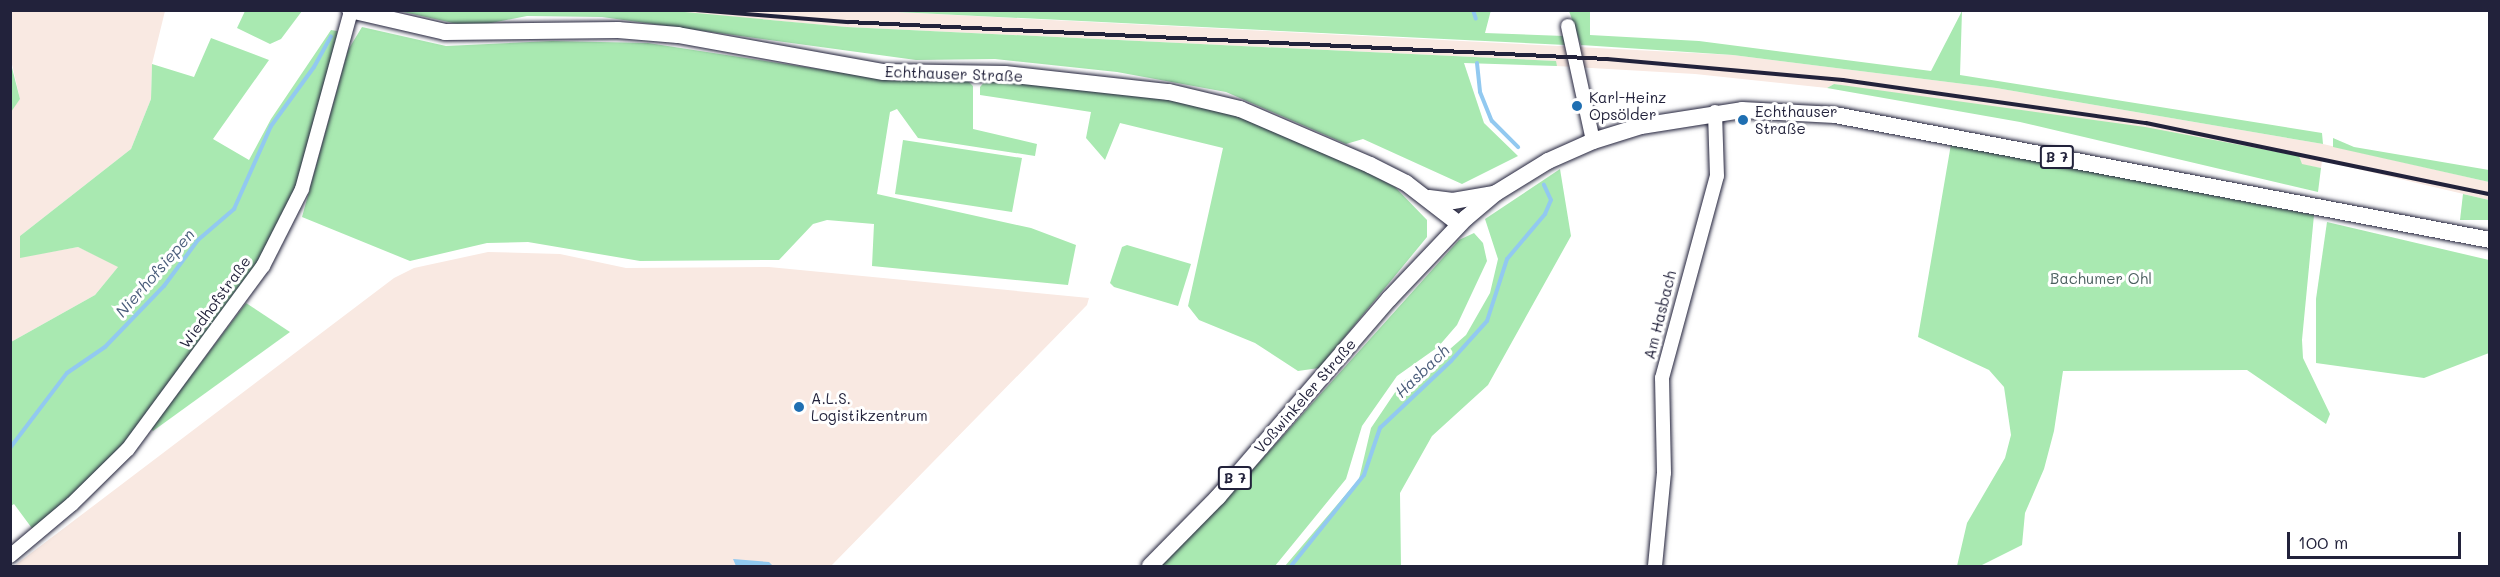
<!DOCTYPE html>
<meta charset="utf-8">
<style>
body{margin:0}
#map{position:relative;width:2500px;height:577px;overflow:hidden;background:#fff;font-family:Mali,sans-serif}
div>[style]{position:absolute}
.built>*{inset:0;background:#f9e9e2}
.green>*{inset:0;background:#a9e9b1}
.water>*{inset:0;background:#92c9f0}
.stream>*{height:4px;margin:-2px;padding:0 2px;transform-origin:2px;border-radius:2px;background:#92c9f0}
.roads{filter:drop-shadow(0 0 2px #22223b) drop-shadow(0 0 2px #22223b)}
.minor>*{height:14px;margin:-7px;padding:0 7px;transform-origin:7px;border-radius:7px;background:#fff}
.major>*{height:16px;margin:-8px;padding:0 8px;transform-origin:8px;border-radius:8px;background:#fff}
.rail>*{height:4px;margin:-2px;padding:0 2px;transform-origin:2px;border-radius:2px;background:#22223b}
.dots>*{width:16px;height:16px;translate:-50% -50%;box-sizing:border-box;border:3px solid #fff;border-radius:50%}
span{translate:-50% -50%;white-space:nowrap;text-align:center;line-height:1.15;-webkit-text-stroke:6px #fff;paint-order:stroke}
.shield-label span{padding:2px 4px;background:#fff;border:2px solid;border-radius:4px;-webkit-text-stroke-width:0}
.shield-label{font-size:14px;color:#22223b;font-weight:700}
.street-label{font-size:15px;color:#22223b}
.poi-label{font-size:15px;color:#22223b}
.left{translate:0 -50%;text-align:left}
.park-label{font-size:15px;color:#4a5e5e}
.water-label{font-size:16px;color:#495c7a;font-style:italic}
.frame{position:absolute;inset:0;border:12px solid #22223b;pointer-events:none}
.scale{position:absolute;left:2287px;top:532px;width:174px;height:27px;box-sizing:border-box;border:3px solid #22223b;border-top:0;padding-left:8px;font-size:18px;line-height:21px;white-space:nowrap;color:#22223b;-webkit-text-stroke:4px #fff;paint-order:stroke}
</style>
<div id="map">
<div class="built">
<div style="clip-path:polygon(11px 11px,165px 11px,152px 64px,151px 99px,131px 149px,20px 236px,21px 257px,78px 247px,119px 266px,95px 295px,11px 342px,10px 112px,20px 99px,11px 60px)"></div>
<div style="clip-path:polygon(663px 11px,877px 11px,1733px 55px,1996px 88px,2323px 144px,2489px 182px,2489px 200px,2332px 163px,2322px 161px,2321px 168px,1834px 84px,1827px 88px,1695px 74px,1557px 66px,1555px 61px,847px 27px)"></div>
<div style="clip-path:polygon(488px 252px,560px 254px,626px 268px,769px 267px,1089px 298px,1087px 305px,831px 566px,14px 566px,394px 278px,414px 268px)"></div>
</div>
<div class="green">
<div style="clip-path:polygon(663px 10px,847px 27px,1556px 61px,1557px 66px,1464px 63px,1484px 123px,1518px 156px,1462px 184px,1363px 139px,1346px 144px,1226px 92px,1117px 72px,995px 59px,916px 60px,602px 17px,527px 16px,471px 27px,399px 11px)"></div>
<div style="clip-path:polygon(1491px 10px,1485px 33px,1564px 36px,1566px 45px,877px 11px)"></div>
<div style="clip-path:polygon(245px 11px,245px 10px,302px 11px,281px 39px,270px 44px,237px 28px)"></div>
<div style="clip-path:polygon(1569px 11px,1590px 11px,1590px 35px,1699px 41px,1931px 71px,1962px 11px,1960px 75px,2322px 133px,2323px 144px,1996px 88px,1733px 55px,1581px 45px)"></div>
<div style="clip-path:polygon(362px 27px,446px 46px,552px 41px,648px 43px,897px 81px,967px 80px,973px 86px,973px 129px,1037px 144px,1035px 156px,918px 138px,897px 109px,890px 112px,877px 194px,1031px 228px,1076px 245px,1068px 285px,872px 266px,874px 224px,827px 220px,813px 224px,779px 260px,640px 261px,528px 242px,487px 243px,410px 261px,302px 217px,348px 50px)"></div>
<div style="clip-path:polygon(331px 30px,337px 31px,338px 47px,298px 189px,260px 260px,118px 454px,34px 531px,14px 504px,11px 506px,11px 342px,95px 295px,118px 267px,78px 247px,20px 258px,20px 236px,131px 149px,151px 99px,152px 64px,194px 77px,211px 38px,269px 60px,213px 139px,249px 160px,271px 119px)"></div>
<div style="clip-path:polygon(10px 60px,20px 99px,11px 112px,10px 112px)"></div>
<div style="clip-path:polygon(987px 79px,1130px 94px,1215px 108px,1330px 153px,1395px 187px,1427px 220px,1427px 237px,1319px 368px,1298px 371px,1255px 343px,1199px 320px,1188px 306px,1223px 148px,1120px 123px,1105px 160px,1086px 138px,1091px 112px,980px 95px,980px 87px)"></div>
<div style="clip-path:polygon(1834px 84px,2145px 127px,2299px 156px,2302px 164px,2321px 168px,2318px 192px,2020px 122px,1827px 88px)"></div>
<div style="clip-path:polygon(2333px 138px,2354px 147px,2489px 170px,2489px 182px,2333px 147px)"></div>
<div style="clip-path:polygon(903px 140px,1022px 158px,1012px 212px,895px 194px)"></div>
<div style="clip-path:polygon(1951px 144px,2314px 215px,2302px 340px,2303px 358px,2330px 414px,2326px 424px,2247px 370px,2063px 371px,2054px 431px,2044px 469px,2025px 513px,2022px 545px,1980px 566px,1957px 566px,1967px 523px,2005px 458px,2011px 435px,2004px 387px,1989px 370px,1918px 337px)"></div>
<div style="clip-path:polygon(1560px 169px,1571px 236px,1488px 385px,1432px 436px,1400px 493px,1401px 566px,1285px 566px,1359px 479px,1371px 428px,1402px 382px,1442px 356px,1466px 335px,1490px 293px,1498px 259px,1485px 219px)"></div>
<div style="clip-path:polygon(2463px 194px,2489px 200px,2489px 220px,2460px 220px)"></div>
<div style="clip-path:polygon(2327px 222px,2489px 260px,2489px 353px,2424px 378px,2316px 363px,2316px 299px)"></div>
<div style="clip-path:polygon(1474px 233px,1483px 243px,1487px 261px,1457px 325px,1438px 347px,1397px 376px,1362px 426px,1346px 479px,1275px 566px,1159px 566px,1228px 497px,1459px 240px)"></div>
<div style="clip-path:polygon(1127px 245px,1191px 264px,1178px 306px,1114px 287px,1110px 283px,1122px 247px)"></div>
<div style="clip-path:polygon(246px 303px,290px 332px,153px 431px,151px 429px)"></div>
</div>
<div class="water">
<div style="clip-path:polygon(733px 559px,769px 562px,773px 566px,736px 566px)"></div>
</div>
<div class="stream">
<div style="left:1473px;top:10px;width:9px;rotate:72deg"></div>
<div style="left:1477px;top:63px;width:29px;rotate:84deg"></div>
<div style="left:1480px;top:92px;width:31px;rotate:68deg"></div>
<div style="left:1492px;top:121px;width:37px;rotate:45deg"></div>
<div style="left:10px;top:448px;width:94px;rotate:-52.8deg"></div>
<div style="left:67px;top:373px;width:46px;rotate:-34.4deg"></div>
<div style="left:105px;top:347px;width:85px;rotate:-46deg"></div>
<div style="left:164px;top:286px;width:57px;rotate:-53.5deg"></div>
<div style="left:198px;top:240px;width:48px;rotate:-40.7deg"></div>
<div style="left:234px;top:209px;width:91px;rotate:-66deg"></div>
<div style="left:271px;top:126px;width:73px;rotate:-53.9deg"></div>
<div style="left:314px;top:67px;width:35px;rotate:-61deg"></div>
<div style="left:1291px;top:566px;width:117px;rotate:-51.3deg"></div>
<div style="left:1364px;top:475px;width:50px;rotate:-71.2deg"></div>
<div style="left:1380px;top:428px;width:98px;rotate:-43.3deg"></div>
<div style="left:1451px;top:361px;width:54px;rotate:-48deg"></div>
<div style="left:1487px;top:321px;width:65px;rotate:-72.1deg"></div>
<div style="left:1507px;top:259px;width:59px;rotate:-49.8deg"></div>
<div style="left:1545px;top:214px;width:15px;rotate:-67deg"></div>
<div style="left:1551px;top:200px;width:17px;rotate:-115deg"></div>
</div>
<div class="roads">
<div class="minor">
<div style="left:1568px;top:26px;width:118px;rotate:77.7deg"></div>
<div style="left:10px;top:556px;width:81px;rotate:-40deg"></div>
<div style="left:72px;top:504px;width:78px;rotate:-44.5deg"></div>
<div style="left:128px;top:449px;width:227px;rotate:-53.6deg"></div>
<div style="left:263px;top:266px;width:86px;rotate:-63.1deg"></div>
<div style="left:302px;top:189px;width:185px;rotate:-74.6deg"></div>
<div style="left:1655px;top:566px;width:93px;rotate:-84.5deg"></div>
<div style="left:1664px;top:473px;width:95px;rotate:-91.2deg"></div>
<div style="left:1662px;top:378px;width:209px;rotate:-74.8deg"></div>
<div style="left:1717px;top:176px;width:64px;rotate:-91.8deg"></div>
</div>
<div class="major">
<div style="left:350px;top:10px;width:98px;rotate:13deg"></div>
<div style="left:445px;top:32px;width:173px;rotate:-0.7deg"></div>
<div style="left:618px;top:30px;width:60px;rotate:4.8deg"></div>
<div style="left:678px;top:35px;width:209px;rotate:10.2deg"></div>
<div style="left:884px;top:72px;width:121px;rotate:0.9deg"></div>
<div style="left:1005px;top:74px;width:165px;rotate:6.3deg"></div>
<div style="left:1169px;top:92px;width:73px;rotate:13.5deg"></div>
<div style="left:1240px;top:109px;width:142px;rotate:23.3deg"></div>
<div style="left:1370px;top:165px;width:40px;rotate:26.6deg"></div>
<div style="left:1406px;top:183px;width:67px;rotate:37.7deg"></div>
<div style="left:1429px;top:198px;width:24px;rotate:7deg"></div>
<div style="left:1453px;top:201px;width:40px;rotate:-10deg"></div>
<div style="left:1150px;top:566px;width:97px;rotate:-45.4deg"></div>
<div style="left:1218px;top:497px;width:262px;rotate:-49.2deg"></div>
<div style="left:1389px;top:299px;width:112px;rotate:-46.5deg"></div>
<div style="left:1466px;top:218px;width:39px;rotate:-40deg"></div>
<div style="left:1496px;top:193px;width:61px;rotate:-31.6deg"></div>
<div style="left:1548px;top:161px;width:49px;rotate:-24deg"></div>
<div style="left:1593px;top:141px;width:50px;rotate:-17.4deg"></div>
<div style="left:1641px;top:126px;width:102px;rotate:-9deg"></div>
<div style="left:1742px;top:110px;width:93px;rotate:3.1deg"></div>
<div style="left:1835px;top:115px;width:667px;rotate:10.8deg"></div>
</div>
</div>
<div class="rail">
<div style="left:694px;top:10px;width:154px;rotate:4.5deg"></div>
<div style="left:848px;top:22px;width:760px;rotate:2.79deg"></div>
<div style="left:1607px;top:59px;width:237px;rotate:5.1deg"></div>
<div style="left:1843px;top:80px;width:306px;rotate:8.1deg"></div>
<div style="left:2146px;top:123px;width:351px;rotate:11.7deg"></div>
</div>
<div class="dots">
<div style="left:1577px;top:106px;background:#1f6fb2"></div>
<div style="left:1743px;top:120px;background:#1f6fb2"></div>
<div style="left:799px;top:407px;background:#1f6fb2"></div>
</div>
<div class="shield-label">
<span style="left:2057px;top:157px">B 7</span>
<span style="left:1235px;top:478px">B 7</span>
</div>
<div class="street-label">
<span style="left:954px;top:74px;rotate:2deg">Echthauser Straße</span>
<span style="left:215px;top:302px;rotate:-54deg">Wiedhofstraße</span>
<span style="left:1660px;top:315px;rotate:-76deg">Am Hasbach</span>
<span style="left:1305px;top:396px;rotate:-49deg">Voßwinkeler Straße</span>
</div>
<div class="poi-label">
<span class="left" style="left:1589px;top:106px">Karl-Heinz<br>Opsölder</span>
<span class="left" style="left:1755px;top:120px">Echthauser<br>Straße</span>
<span class="left" style="left:811px;top:407px">A.L.S.<br>Logistikzentrum</span>
</div>
<div class="park-label">
<span style="left:2101px;top:279px">Bachumer Ohl</span>
</div>
<div class="water-label">
<span style="left:155px;top:273px;rotate:-49deg">Nierhofsiepen</span>
<span style="left:1422px;top:371px;rotate:-44deg">Hasbach</span>
</div>
<div class="frame"></div>
<div class="scale">100 m</div>
</div>
